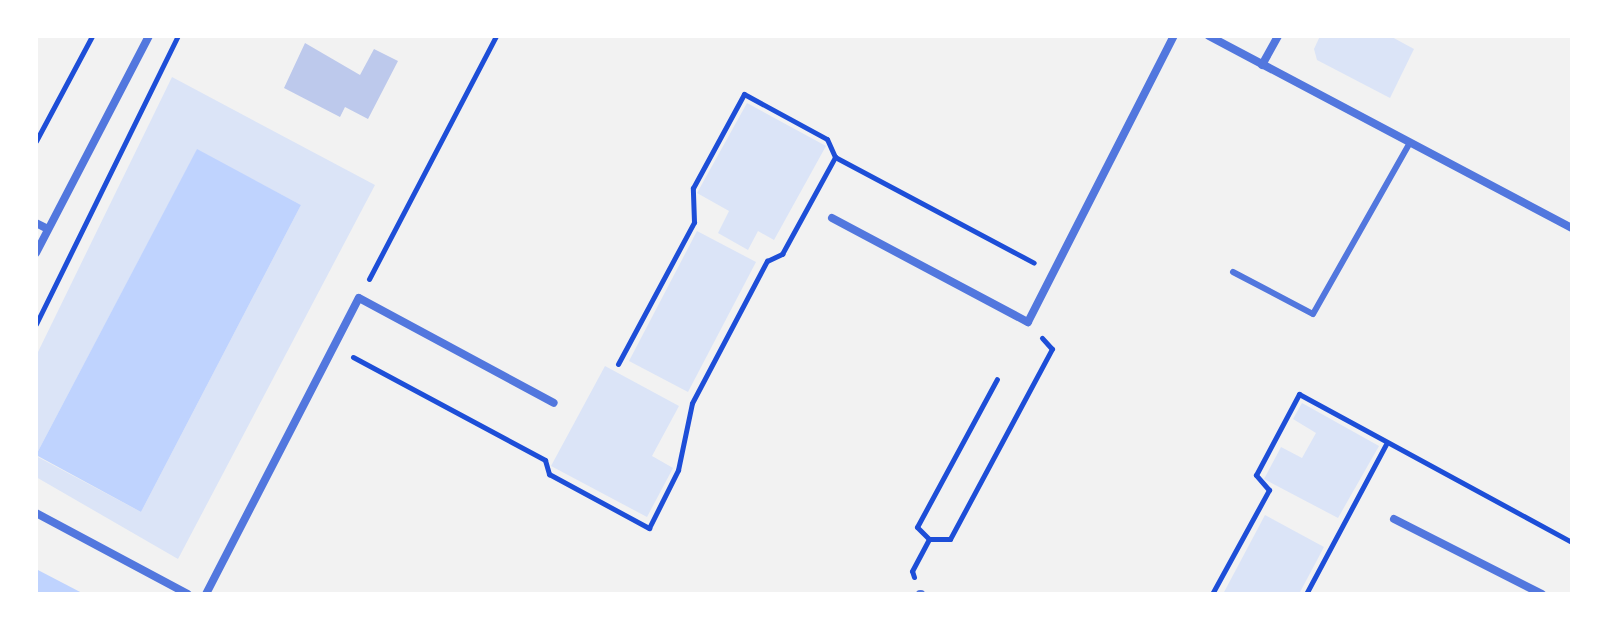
<!DOCTYPE html>
<style>
body{margin:0}
#map{position:relative;width:1608px;height:630px;overflow:hidden;background:#f2f2f2;font-family:Quicksand,sans-serif}
div>[style]{position:absolute}
.green>*{inset:0;background:#dbe4f7}
.water>*{inset:0;background:#bfd3fe}
.building>*{inset:0;background:#bdc9ec}
.path>*{height:5px;margin:-2.5px;padding:0 2.5px;transform-origin:2.5px;border-radius:2.5px;background:#1d4ed8}
.service>*{height:6px;margin:-3px;padding:0 3px;transform-origin:3px;border-radius:3px;background:#5277de}
.minor>*{height:8px;margin:-4px;padding:0 4px;transform-origin:4px;border-radius:4px;background:#5277de}
span{translate:-50% -50%;white-space:nowrap;text-align:center;line-height:1.15;-webkit-text-stroke:8px #fff;paint-order:stroke}
.frame{position:absolute;inset:0;border:38px solid #fff;pointer-events:none}
</style>
<div id="map">
<div class="green">
<div style="clip-path:polygon(1320px 36px,1390px 36px,1414px 49px,1390px 98px,1317px 60px,1314px 49px)"></div>
<div style="clip-path:polygon(172px 77px,375px 185px,178px 559px,36px 477px,36px 456px,141px 512px,301px 205px,197px 150px,36px 455px,36px 356px)"></div>
<div style="clip-path:polygon(747px 103px,826px 146px,774px 240px,758px 231px,748px 250px,718px 233px,729px 211px,697px 193px)"></div>
<div style="clip-path:polygon(697px 231px,756px 262px,688px 392px,629px 361px)"></div>
<div style="clip-path:polygon(605px 366px,679px 406px,652px 456px,673px 468px,647px 517px,551px 466px)"></div>
<div style="clip-path:polygon(1302px 403px,1379px 446px,1338px 518px,1264px 479px,1281px 447px,1302px 458px,1316px 433px,1293px 419px)"></div>
<div style="clip-path:polygon(1265px 515px,1324px 547px,1299px 594px,1223px 594px)"></div>
</div>
<div class="water">
<div style="clip-path:polygon(197px 149px,301px 205px,141px 512px,36px 455px)"></div>
<div style="clip-path:polygon(36px 569px,84px 594px,36px 594px)"></div>
</div>
<div class="building">
<div style="clip-path:polygon(305px 43px,360px 75px,374px 49px,398px 61px,368px 119px,345px 107px,340px 117px,284px 88px)"></div>
</div>
<div class="path">
<div style="left:36px;top:141px;width:119px;rotate:-61.9deg"></div>
<div style="left:369px;top:279px;width:274px;rotate:-62.4deg"></div>
<div style="left:36px;top:324px;width:321px;rotate:-63.8deg"></div>
<div style="left:353px;top:357px;width:218px;rotate:28.2deg"></div>
<div style="left:545px;top:460px;width:15px;rotate:74deg"></div>
<div style="left:549px;top:474px;width:114px;rotate:28.4deg"></div>
<div style="left:649px;top:528px;width:65px;rotate:-63.4deg"></div>
<div style="left:678px;top:470px;width:68px;rotate:-78.2deg"></div>
<div style="left:692px;top:403px;width:161px;rotate:-62.2deg"></div>
<div style="left:767px;top:261px;width:17px;rotate:-25deg"></div>
<div style="left:782px;top:254px;width:111px;rotate:-61.3deg"></div>
<div style="left:618px;top:364px;width:161px;rotate:-61.8deg"></div>
<div style="left:694px;top:222px;width:34px;rotate:-92deg"></div>
<div style="left:693px;top:188px;width:107px;rotate:-61.5deg"></div>
<div style="left:744px;top:94px;width:94px;rotate:28.5deg"></div>
<div style="left:827px;top:139px;width:20px;rotate:66deg"></div>
<div style="left:835px;top:157px;width:225px;rotate:28deg"></div>
<div style="left:929px;top:539px;width:21px"></div>
<div style="left:950px;top:539px;width:216px;rotate:-61.8deg"></div>
<div style="left:1052px;top:349px;width:15px;rotate:-132deg"></div>
<div style="left:914px;top:577px;width:6px;rotate:-108deg"></div>
<div style="left:912px;top:571px;width:36px;rotate:-62deg"></div>
<div style="left:929px;top:539px;width:17px;rotate:-135deg"></div>
<div style="left:917px;top:527px;width:168px;rotate:-61.6deg"></div>
<div style="left:1212px;top:594px;width:119px;rotate:-61.3deg"></div>
<div style="left:1269px;top:490px;width:20px;rotate:-131deg"></div>
<div style="left:1256px;top:475px;width:92px;rotate:-62deg"></div>
<div style="left:1299px;top:394px;width:311px;rotate:28.5deg"></div>
<div style="left:1306px;top:594px;width:170px;rotate:-61.9deg"></div>
</div>
<div class="service">
<div style="left:1233px;top:272px;width:90px;rotate:27.7deg"></div>
<div style="left:1313px;top:314px;width:195px;rotate:-60.5deg"></div>
</div>
<div class="minor">
<div style="left:1209px;top:36px;width:411px;rotate:27.9deg"></div>
<div style="left:1262px;top:65px;width:33px;rotate:-61deg"></div>
<div style="left:832px;top:218px;width:222px;rotate:28deg"></div>
<div style="left:1028px;top:322px;width:321px;rotate:-63deg"></div>
<div style="left:36px;top:223px;width:13px;rotate:27deg"></div>
<div style="left:36px;top:253px;width:245px;rotate:-62.5deg"></div>
<div style="left:36px;top:513px;width:172px;rotate:28.1deg"></div>
<div style="left:1394px;top:519px;width:166px;rotate:26.9deg"></div>
<div style="left:206px;top:594px;width:333px;rotate:-62.7deg"></div>
<div style="left:359px;top:298px;width:221px;rotate:28.3deg"></div>
<div style="left:920px;top:594px;width:1px"></div>
</div>
<div class="frame"></div>
</div>
